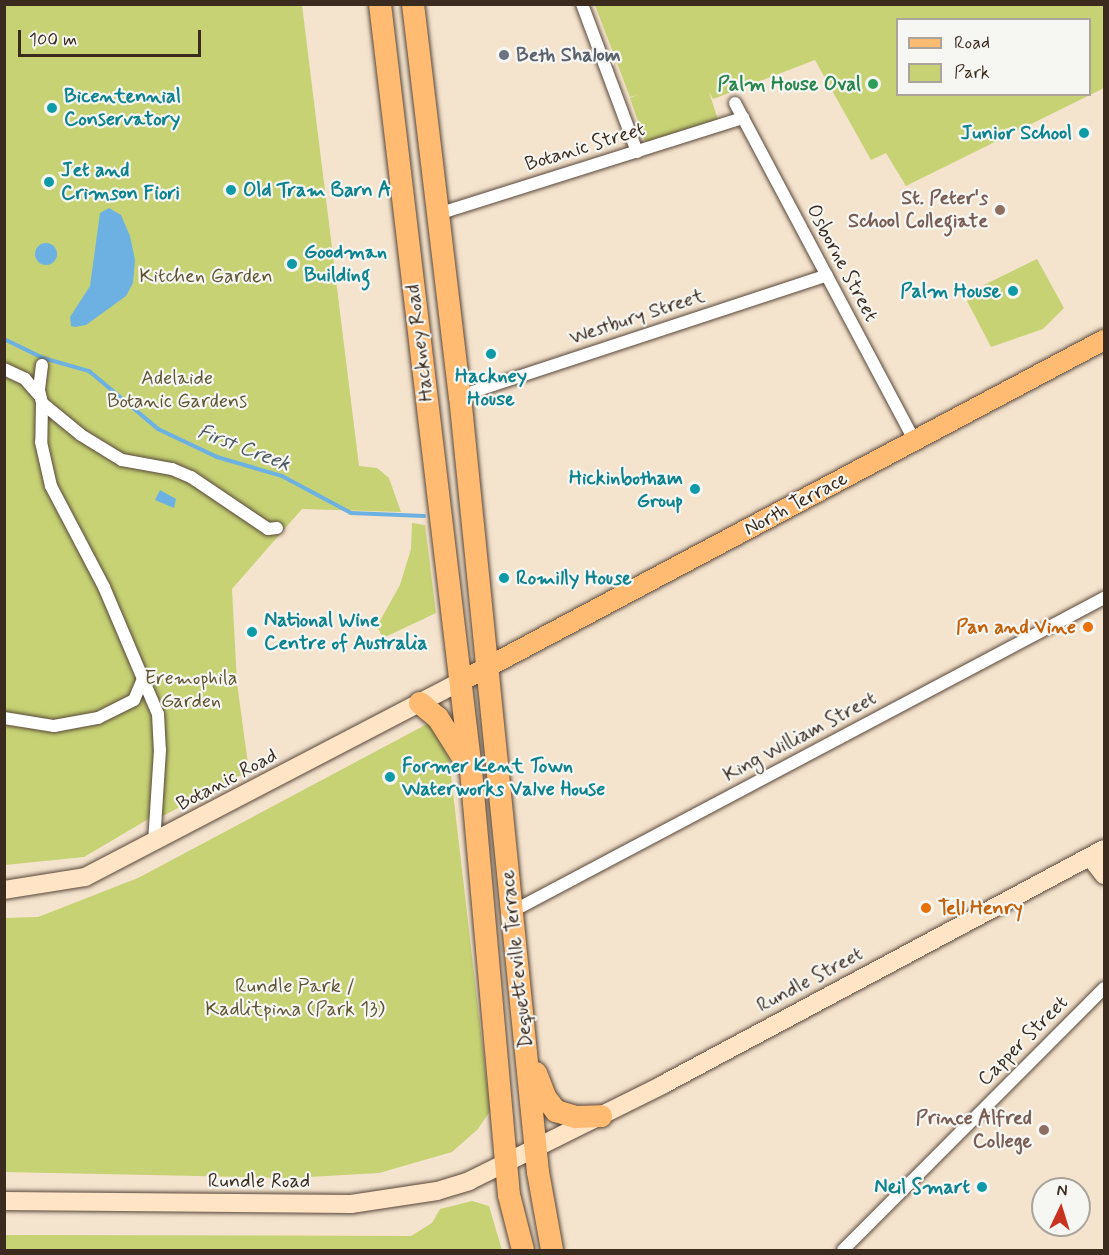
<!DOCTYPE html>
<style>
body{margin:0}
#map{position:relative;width:1109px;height:1255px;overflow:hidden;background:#f4e3cd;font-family:Mynerve,sans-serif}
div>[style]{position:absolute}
.green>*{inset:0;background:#c6d274}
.water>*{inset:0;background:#6db1e2}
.round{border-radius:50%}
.stream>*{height:4px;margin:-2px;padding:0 2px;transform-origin:2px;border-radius:2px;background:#6db1e2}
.roads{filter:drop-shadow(0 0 2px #574638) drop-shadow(0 0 2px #574638)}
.street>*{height:12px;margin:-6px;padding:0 6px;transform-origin:6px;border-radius:6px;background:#fff}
.secondary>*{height:18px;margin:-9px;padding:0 9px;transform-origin:9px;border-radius:9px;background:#ffe4c6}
.primary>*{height:20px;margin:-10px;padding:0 10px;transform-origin:10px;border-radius:10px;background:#febb71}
.highway>*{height:22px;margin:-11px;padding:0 11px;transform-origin:11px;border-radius:11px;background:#febb71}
.dots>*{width:16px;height:16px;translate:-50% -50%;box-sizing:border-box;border:3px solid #f6f6f2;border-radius:50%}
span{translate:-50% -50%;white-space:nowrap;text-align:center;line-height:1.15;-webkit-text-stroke:4.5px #f6f6f2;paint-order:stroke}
.worship-label{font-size:20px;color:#5b616d;font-weight:700}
.left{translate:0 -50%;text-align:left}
.leisure-label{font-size:20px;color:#27864d;font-weight:700}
.right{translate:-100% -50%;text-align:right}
.culture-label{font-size:20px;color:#0d838f;font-weight:700}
.street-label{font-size:20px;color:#3b2a1e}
.education-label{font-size:20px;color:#785e54;font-weight:700}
.park-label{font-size:20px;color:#5e5434}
.food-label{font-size:20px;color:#c56008;font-weight:700}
.water-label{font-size:21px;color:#4c5963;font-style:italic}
.frame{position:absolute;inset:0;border:6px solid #3b2a1e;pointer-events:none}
.legend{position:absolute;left:896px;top:18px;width:195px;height:78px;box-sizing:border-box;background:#f6f6f2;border:2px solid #aba49d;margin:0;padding:8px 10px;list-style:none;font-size:18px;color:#3b2a1e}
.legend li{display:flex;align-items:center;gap:12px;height:30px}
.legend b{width:30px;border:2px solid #aba49d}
.north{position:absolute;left:1031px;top:1177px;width:60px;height:60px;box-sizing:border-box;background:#f6f6f2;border:2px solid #aba49d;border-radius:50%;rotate:4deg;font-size:16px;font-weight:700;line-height:24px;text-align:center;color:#3b2a1e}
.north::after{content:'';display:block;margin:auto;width:21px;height:27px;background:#c8321e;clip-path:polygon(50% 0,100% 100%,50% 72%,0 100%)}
.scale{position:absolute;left:18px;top:30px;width:183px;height:27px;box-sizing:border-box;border:3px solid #3b2a1e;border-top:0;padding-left:8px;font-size:18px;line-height:21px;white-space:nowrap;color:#3b2a1e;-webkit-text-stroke:4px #f6f6f2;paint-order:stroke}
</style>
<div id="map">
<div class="green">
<div style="clip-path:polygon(5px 5px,302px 5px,359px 466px,377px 468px,389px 478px,401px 512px,302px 509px,232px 589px,237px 683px,249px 771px,159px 818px,150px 818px,84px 857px,5px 865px)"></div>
<div style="clip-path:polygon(evenodd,595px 5px,1104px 5px,1104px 88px,906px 186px,886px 153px,871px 160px,815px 60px,713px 99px,709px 92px,718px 120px,646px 144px,630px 98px,637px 95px,630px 97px,595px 5px,898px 20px,1090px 20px,1090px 94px,898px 94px,898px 20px)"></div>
<div style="clip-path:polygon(1037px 259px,1064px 308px,1043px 329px,991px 347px,967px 301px,981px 293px,984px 285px)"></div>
<div style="clip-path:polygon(412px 523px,425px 525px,436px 613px,383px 638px,377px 626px,400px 585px,411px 549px)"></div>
<div style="clip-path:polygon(429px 723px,449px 758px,490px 1111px,478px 1129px,452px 1152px,379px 1173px,291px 1178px,5px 1172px,4px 918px,38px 917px,138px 878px)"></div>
<div style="clip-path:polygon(472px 1201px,489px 1206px,502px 1250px,5px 1250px,5px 1235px,411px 1236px,432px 1223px,440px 1209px)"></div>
</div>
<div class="water">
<div style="clip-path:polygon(109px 208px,121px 215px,130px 236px,135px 260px,133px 283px,126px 296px,86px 325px,75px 327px,71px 326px,70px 317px,90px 286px,100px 213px)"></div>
<div class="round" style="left:35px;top:243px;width:22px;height:22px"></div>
<div style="clip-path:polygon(160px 490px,176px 499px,174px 508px,155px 500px)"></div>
</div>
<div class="stream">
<div style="left:4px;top:339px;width:43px;rotate:26deg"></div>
<div style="left:43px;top:358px;width:48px;rotate:15.8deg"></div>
<div style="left:89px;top:371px;width:90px;rotate:40deg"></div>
<div style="left:158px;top:429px;width:65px;rotate:25.4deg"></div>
<div style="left:217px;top:457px;width:68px;rotate:16.3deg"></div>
<div style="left:282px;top:476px;width:78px;rotate:28.2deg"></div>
<div style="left:351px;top:513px;width:73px;rotate:2.4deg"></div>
</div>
<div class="roads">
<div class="street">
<div style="left:582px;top:4px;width:158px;rotate:69.6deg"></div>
<div style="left:735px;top:103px;width:383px;rotate:62deg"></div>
<div style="left:438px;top:214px;width:320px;rotate:-17.5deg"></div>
<div style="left:42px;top:365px;width:25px;rotate:97deg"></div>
<div style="left:39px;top:390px;width:13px;rotate:77deg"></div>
<div style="left:42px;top:403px;width:50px;rotate:39.4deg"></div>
<div style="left:81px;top:435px;width:48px;rotate:31.4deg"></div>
<div style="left:122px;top:460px;width:51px;rotate:10.2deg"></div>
<div style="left:172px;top:469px;width:21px;rotate:23deg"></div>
<div style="left:191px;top:477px;width:93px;rotate:34deg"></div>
<div style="left:268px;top:529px;width:9px;rotate:-6deg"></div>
<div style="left:4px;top:369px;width:23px;rotate:25deg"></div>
<div style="left:25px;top:379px;width:21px;rotate:49deg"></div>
<div style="left:460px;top:396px;width:386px;rotate:-18.2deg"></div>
<div style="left:42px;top:403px;width:39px;rotate:91deg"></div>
<div style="left:41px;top:442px;width:45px;rotate:77.2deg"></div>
<div style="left:51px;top:486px;width:114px;rotate:62.3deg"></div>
<div style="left:104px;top:587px;width:138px;rotate:67deg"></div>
<div style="left:158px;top:714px;width:36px;rotate:87deg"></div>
<div style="left:160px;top:750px;width:94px;rotate:93.7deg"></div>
<div style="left:4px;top:718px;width:51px;rotate:9.1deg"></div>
<div style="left:54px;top:726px;width:45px;rotate:-10.3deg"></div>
<div style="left:98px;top:718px;width:40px;rotate:-26.6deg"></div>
<div style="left:134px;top:700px;width:26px;rotate:-67deg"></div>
<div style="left:513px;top:911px;width:669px;rotate:-27.91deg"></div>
<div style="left:843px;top:1250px;width:370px;rotate:-45.1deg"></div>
</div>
<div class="secondary">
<div style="left:1090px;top:857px;width:23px;rotate:52deg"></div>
<div style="left:4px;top:890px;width:82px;rotate:-9.1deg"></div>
<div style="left:85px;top:877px;width:424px;rotate:-27.5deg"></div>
<div style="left:4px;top:1201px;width:347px;rotate:0.5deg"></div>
<div style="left:351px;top:1204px;width:87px;rotate:-8.6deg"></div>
<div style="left:437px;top:1191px;width:34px;rotate:-17deg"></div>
<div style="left:469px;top:1181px;width:216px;rotate:-26.4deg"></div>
<div style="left:662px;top:1085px;width:501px;rotate:-28.1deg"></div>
</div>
<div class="primary">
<div style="left:461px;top:681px;width:728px;rotate:-27.94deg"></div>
</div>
<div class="highway">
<div style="left:380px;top:4px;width:771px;rotate:83.23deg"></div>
<div style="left:471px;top:770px;width:427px;rotate:84.9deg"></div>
<div style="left:509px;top:1195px;width:57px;rotate:75.7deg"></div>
<div style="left:413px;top:4px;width:395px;rotate:83.2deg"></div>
<div style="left:460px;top:396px;width:780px;rotate:84.26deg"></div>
<div style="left:538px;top:1172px;width:79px;rotate:79.8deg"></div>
<div style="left:420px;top:703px;width:23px;rotate:40deg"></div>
<div style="left:438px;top:718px;width:54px;rotate:57.8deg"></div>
<div style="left:536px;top:1073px;width:26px;rotate:69deg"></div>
<div style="left:545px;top:1097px;width:18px;rotate:52deg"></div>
<div style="left:556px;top:1111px;width:21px;rotate:17deg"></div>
<div style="left:576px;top:1117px;width:25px;rotate:-2deg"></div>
</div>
</div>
<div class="dots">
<div style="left:504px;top:55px;background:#6b7280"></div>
<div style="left:873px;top:84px;background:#2e9e5b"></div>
<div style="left:52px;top:108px;background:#0f9aa8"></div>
<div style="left:1084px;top:133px;background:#0f9aa8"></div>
<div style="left:49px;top:182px;background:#0f9aa8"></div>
<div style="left:231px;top:190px;background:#0f9aa8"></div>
<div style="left:1000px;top:210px;background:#8d6e63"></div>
<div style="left:292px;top:264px;background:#0f9aa8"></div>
<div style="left:1013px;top:291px;background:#0f9aa8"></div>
<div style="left:491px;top:354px;background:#0f9aa8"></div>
<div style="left:695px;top:489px;background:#0f9aa8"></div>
<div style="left:504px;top:578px;background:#0f9aa8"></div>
<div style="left:1088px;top:627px;background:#e8710a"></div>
<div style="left:252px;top:632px;background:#0f9aa8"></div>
<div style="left:390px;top:777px;background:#0f9aa8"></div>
<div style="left:926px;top:908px;background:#e8710a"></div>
<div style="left:1044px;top:1130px;background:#8d6e63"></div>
<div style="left:982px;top:1187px;background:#0f9aa8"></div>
</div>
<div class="worship-label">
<span class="left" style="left:516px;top:55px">Beth Shalom</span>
</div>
<div class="leisure-label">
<span class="right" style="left:861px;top:84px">Palm House Oval</span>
</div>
<div class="culture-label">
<span class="left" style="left:64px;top:108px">Bicentennial<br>Conservatory</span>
<span class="right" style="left:1072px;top:133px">Junior School</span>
<span class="left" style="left:61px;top:182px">Jet and<br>Crimson Fiori</span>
<span class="left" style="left:243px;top:190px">Old Tram Barn A</span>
<span class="left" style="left:304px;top:264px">Goodman<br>Building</span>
<span class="right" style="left:1001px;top:291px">Palm House</span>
<span style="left:491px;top:388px">Hackney<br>House</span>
<span class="right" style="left:683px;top:490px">Hickinbotham<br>Group</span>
<span class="left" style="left:516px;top:578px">Romilly House</span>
<span class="left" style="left:264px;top:632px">National Wine<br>Centre of Australia</span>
<span class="left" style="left:402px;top:778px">Former Kent Town<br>Waterworks Valve House</span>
<span class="right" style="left:970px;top:1187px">Neil Smart</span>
</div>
<div class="street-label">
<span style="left:585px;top:147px;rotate:-17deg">Botanic Street</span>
<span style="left:842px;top:263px;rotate:62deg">Osborne Street</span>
<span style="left:637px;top:317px;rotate:-18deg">Westbury Street</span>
<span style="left:420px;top:343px;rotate:-97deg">Hackney Road</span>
<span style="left:796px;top:504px;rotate:-28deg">North Terrace</span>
<span style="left:800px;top:737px;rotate:-28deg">King William Street</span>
<span style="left:227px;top:780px;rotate:-28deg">Botanic Road</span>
<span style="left:517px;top:959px;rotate:-96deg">Dequetteville Terrace</span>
<span style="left:810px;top:980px;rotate:-28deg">Rundle Street</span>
<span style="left:1023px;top:1041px;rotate:-45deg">Capper Street</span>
<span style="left:259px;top:1181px">Rundle Road</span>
</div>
<div class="education-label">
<span class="right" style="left:988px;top:210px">St. Peter's<br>School Collegiate</span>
<span class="right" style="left:1032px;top:1130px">Prince Alfred<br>College</span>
</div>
<div class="park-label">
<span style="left:206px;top:276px">Kitchen Garden</span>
<span style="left:177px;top:390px">Adelaide<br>Botanic Gardens</span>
<span style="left:191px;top:690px">Eremophila<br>Garden</span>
<span style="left:295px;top:998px">Rundle Park /<br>Kadlitpina (Park 13)</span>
</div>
<div class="food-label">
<span class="right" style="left:1076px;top:627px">Pan and Vine</span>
<span class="left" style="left:938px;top:908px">Tell Henry</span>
</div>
<div class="water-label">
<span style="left:244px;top:448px;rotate:21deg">First Creek</span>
</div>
<div class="frame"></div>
<ul class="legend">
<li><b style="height:8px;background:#febb71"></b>Road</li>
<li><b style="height:16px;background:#c6d274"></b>Park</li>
</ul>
<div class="north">N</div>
<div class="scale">100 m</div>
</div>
